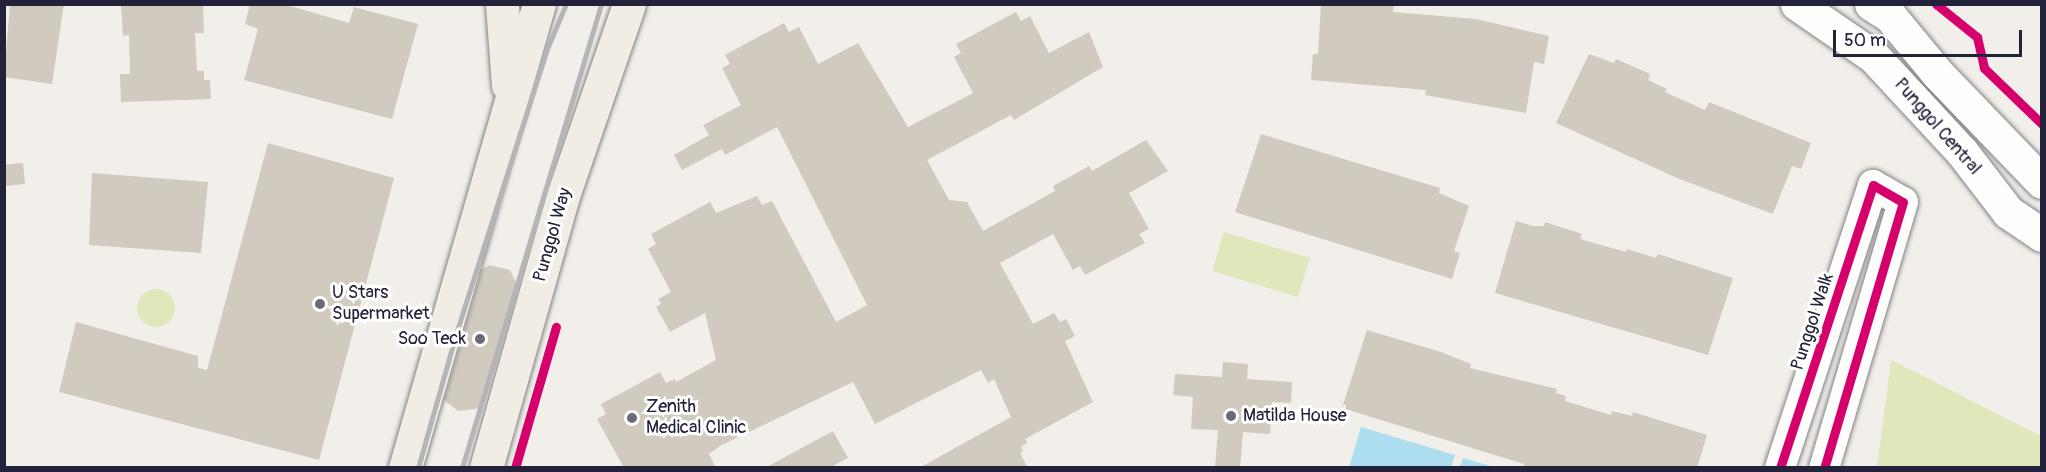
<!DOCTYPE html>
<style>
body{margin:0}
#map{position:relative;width:2046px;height:472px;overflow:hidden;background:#f2efea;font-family:Pangolin,sans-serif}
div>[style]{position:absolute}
.green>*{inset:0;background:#e2e7bb}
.round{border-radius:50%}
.water>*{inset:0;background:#addeef}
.building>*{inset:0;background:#d0cabf}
.roads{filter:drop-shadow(0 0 2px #848385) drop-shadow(0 0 2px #848385)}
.street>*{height:30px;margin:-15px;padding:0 15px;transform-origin:15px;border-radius:15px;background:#fdfdfc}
.secondary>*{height:33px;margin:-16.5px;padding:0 16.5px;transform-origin:16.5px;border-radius:16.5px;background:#fdfdfc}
.primary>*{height:33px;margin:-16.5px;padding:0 16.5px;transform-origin:16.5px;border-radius:16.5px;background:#f1ece4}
.rail>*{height:4.5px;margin:-2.25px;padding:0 2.25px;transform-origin:2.25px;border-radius:2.25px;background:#b5b4b7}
.cycleway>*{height:9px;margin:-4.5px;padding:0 4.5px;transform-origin:4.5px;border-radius:4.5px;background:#d6006c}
.dots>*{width:16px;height:16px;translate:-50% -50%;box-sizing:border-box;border:3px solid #fff;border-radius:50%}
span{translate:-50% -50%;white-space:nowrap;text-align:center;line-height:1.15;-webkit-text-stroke:6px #fff;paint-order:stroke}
.street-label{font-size:18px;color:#22223b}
.poi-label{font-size:18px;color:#22223b}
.left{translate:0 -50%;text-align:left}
.right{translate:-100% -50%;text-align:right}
.frame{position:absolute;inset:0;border:6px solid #22223b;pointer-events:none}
.scale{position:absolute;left:1833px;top:30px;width:189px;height:27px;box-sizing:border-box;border:3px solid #22223b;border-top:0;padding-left:8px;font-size:18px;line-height:21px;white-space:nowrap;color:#22223b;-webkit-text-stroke:4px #fff;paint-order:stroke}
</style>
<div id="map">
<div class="green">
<div style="clip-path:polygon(1224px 232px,1310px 258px,1298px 297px,1212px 271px)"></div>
<div class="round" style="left:137px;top:289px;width:38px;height:38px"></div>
<div style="clip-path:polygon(1891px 360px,2041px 436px,2041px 467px,1877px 467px)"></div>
</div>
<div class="water">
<div style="clip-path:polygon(1361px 427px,1455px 455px,1451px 467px,1349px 467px)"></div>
<div style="clip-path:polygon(1463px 458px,1494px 467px,1460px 467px)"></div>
</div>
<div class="building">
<div style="clip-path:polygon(10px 4px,64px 4px,52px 84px,4px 77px)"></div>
<div style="clip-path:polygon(203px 4px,204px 33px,195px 33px,197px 71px,204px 71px,204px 80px,210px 80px,211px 99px,121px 102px,120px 74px,130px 74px,129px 35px,123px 36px,121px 6px)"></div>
<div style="clip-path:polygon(250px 4px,283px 4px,349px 23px,354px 7px,418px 24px,392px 119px,244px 80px,258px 29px,245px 24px)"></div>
<div style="clip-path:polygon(1321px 4px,1394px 4px,1393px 12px,1476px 19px,1549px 36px,1544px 64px,1534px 62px,1526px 113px,1425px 95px,1426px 90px,1311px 80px,1313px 54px,1318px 54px)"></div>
<div style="clip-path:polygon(1016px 12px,1021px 21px,1030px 16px,1049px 53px,1089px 32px,1103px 67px,1014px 120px,1011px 115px,927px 160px,949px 200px,967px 202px,983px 231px,1055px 191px,1053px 186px,1089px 166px,1092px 171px,1146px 140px,1168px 171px,1129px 193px,1149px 229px,1139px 234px,1145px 243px,1085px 275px,1080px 266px,1073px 270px,1053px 234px,1000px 263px,1033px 324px,1054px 313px,1060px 322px,1066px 319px,1075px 336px,1065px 341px,1093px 402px,1025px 439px,1027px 443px,1021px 447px,1023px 451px,1020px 453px,1028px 468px,919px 468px,1011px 417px,994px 379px,988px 383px,981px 370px,875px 424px,853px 382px,720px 446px,709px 454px,716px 468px,624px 468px,597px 419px,606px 414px,601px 404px,660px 372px,666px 383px,675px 379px,676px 382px,716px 360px,705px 313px,670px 332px,656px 307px,661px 304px,658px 299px,671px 292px,648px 249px,656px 244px,651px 234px,710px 202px,716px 213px,757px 196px,762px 205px,772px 201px,836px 322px,867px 305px,777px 127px,725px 155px,722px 149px,682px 170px,674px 155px,709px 135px,703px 125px,741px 105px,722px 68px,730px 64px,725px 55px,784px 23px,789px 32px,799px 27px,818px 64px,858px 43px,908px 127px,973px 93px,954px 57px,961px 53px,956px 44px)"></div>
<div style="clip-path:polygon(1589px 54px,1614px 63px,1616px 59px,1650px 74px,1648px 80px,1667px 89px,1665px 92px,1705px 110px,1709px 102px,1811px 143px,1801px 169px,1792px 166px,1773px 214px,1677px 178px,1556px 123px)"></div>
<div style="clip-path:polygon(1261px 134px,1440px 188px,1439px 193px,1469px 206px,1454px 251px,1460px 253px,1452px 279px,1235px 212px)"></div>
<div style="clip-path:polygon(268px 143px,394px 178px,319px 460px,59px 392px,76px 322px,198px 356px,198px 368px,207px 370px)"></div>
<div style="clip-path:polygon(23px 163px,25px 184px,4px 186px,4px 165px)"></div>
<div style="clip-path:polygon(92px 173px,208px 182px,201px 253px,89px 245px)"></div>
<div style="clip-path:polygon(1516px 221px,1533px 226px,1544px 226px,1545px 222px,1582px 234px,1580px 239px,1626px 252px,1627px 249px,1656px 258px,1658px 254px,1733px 278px,1708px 355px,1495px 293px)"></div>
<div style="clip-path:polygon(490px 265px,510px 270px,518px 287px,485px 402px,476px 409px,458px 411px,444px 400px,482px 269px)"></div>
<div style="clip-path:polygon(1367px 330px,1441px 352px,1471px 364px,1470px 368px,1557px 389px,1556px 393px,1566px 396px,1565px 401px,1611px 415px,1612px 411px,1632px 416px,1633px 412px,1707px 435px,1697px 468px,1523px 468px,1524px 464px,1342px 408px)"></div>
<div style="clip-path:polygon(1223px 362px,1248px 364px,1247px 379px,1292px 382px,1291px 403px,1272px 402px,1270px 434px,1243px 432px,1240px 468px,1215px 468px,1218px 430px,1191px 429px,1193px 397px,1173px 395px,1175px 374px,1222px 377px)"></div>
<div style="clip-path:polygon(833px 431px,848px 458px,829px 468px,765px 468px)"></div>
</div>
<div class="roads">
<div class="street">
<div style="left:1780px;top:468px;width:298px;rotate:-71.8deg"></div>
<div style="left:1873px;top:185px;width:34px;rotate:30deg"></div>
<div style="left:1903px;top:202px;width:277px;rotate:106.5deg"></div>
</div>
<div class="secondary">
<div style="left:1797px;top:4px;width:93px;rotate:34.5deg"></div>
<div style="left:1874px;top:57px;width:129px;rotate:47.2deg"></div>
<div style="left:1962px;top:152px;width:76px;rotate:52.5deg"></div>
<div style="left:2008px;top:212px;width:41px;rotate:34.1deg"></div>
<div style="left:1871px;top:4px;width:22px;rotate:32deg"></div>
<div style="left:1890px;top:16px;width:74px;rotate:50.5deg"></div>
<div style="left:1937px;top:73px;width:151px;rotate:46.1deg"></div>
</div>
<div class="primary">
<div style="left:502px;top:4px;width:81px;rotate:85.8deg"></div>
<div style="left:405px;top:468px;width:483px;rotate:-73.9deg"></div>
<div style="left:486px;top:468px;width:286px;rotate:-74.2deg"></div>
<div style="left:564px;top:193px;width:200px;rotate:-71deg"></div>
</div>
</div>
<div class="rail">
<div style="left:418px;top:468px;width:136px;rotate:-74.2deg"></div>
<div style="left:455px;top:337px;width:302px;rotate:-72.3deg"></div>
<div style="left:547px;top:49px;width:49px;rotate:-67.1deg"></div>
<div style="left:462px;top:468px;width:484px;rotate:-73.3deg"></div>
</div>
<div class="cycleway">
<div style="left:1936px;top:4px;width:53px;rotate:38.8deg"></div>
<div style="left:1977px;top:37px;width:32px;rotate:77deg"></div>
<div style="left:1984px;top:68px;width:81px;rotate:44deg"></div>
<div style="left:515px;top:468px;width:147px;rotate:-73.8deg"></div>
<div style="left:1780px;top:468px;width:298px;rotate:-71.8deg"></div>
<div style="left:1873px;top:185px;width:34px;rotate:30deg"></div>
<div style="left:1903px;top:202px;width:277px;rotate:106.5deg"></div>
</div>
<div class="dots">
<div style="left:320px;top:304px;background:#6b6a78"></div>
<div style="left:480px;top:339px;background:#6b6a78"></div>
<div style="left:1231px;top:416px;background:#6b6a78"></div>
<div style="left:632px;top:418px;background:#6b6a78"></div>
</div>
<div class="street-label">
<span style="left:1937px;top:127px;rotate:49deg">Punggol Central</span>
<span style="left:553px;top:235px;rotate:-74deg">Punggol Way</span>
<span style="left:1813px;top:322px;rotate:-72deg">Punggol Walk</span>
</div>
<div class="poi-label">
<span class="left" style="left:332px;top:304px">U Stars<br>Supermarket</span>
<span class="right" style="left:466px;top:339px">Soo Teck</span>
<span class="left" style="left:646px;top:418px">Zenith<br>Medical Clinic</span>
<span class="left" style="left:1243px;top:416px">Matilda House</span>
</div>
<div class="frame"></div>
<div class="scale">50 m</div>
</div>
